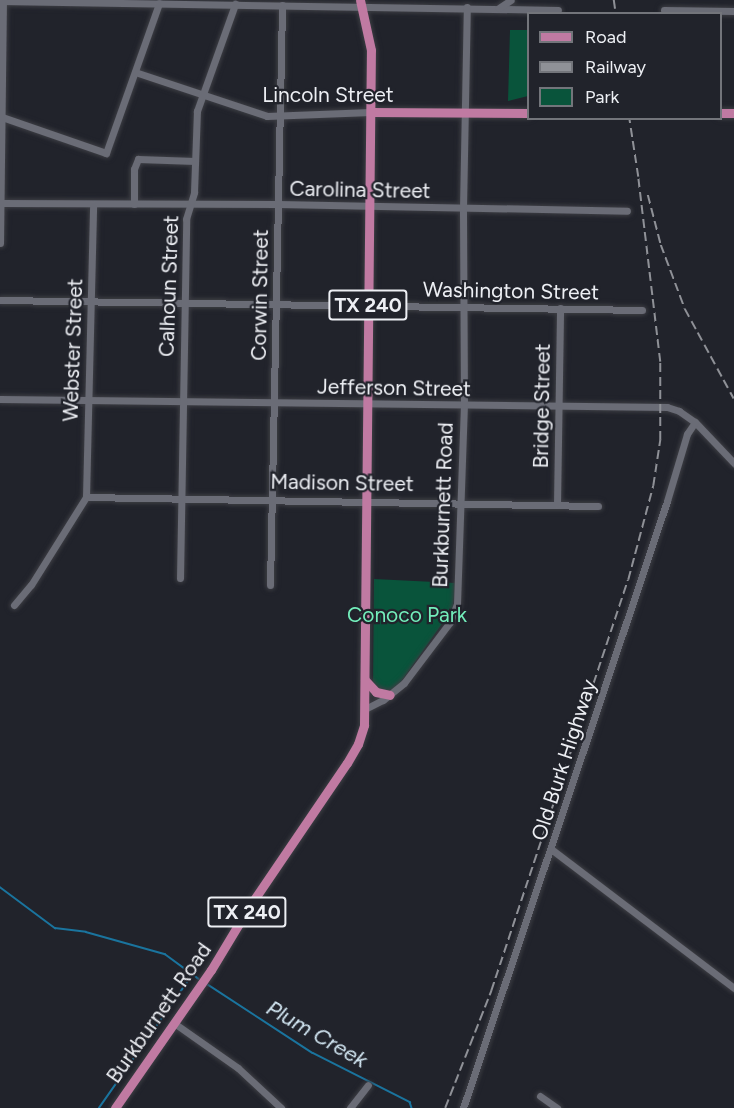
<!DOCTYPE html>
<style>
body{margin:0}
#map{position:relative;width:734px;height:1108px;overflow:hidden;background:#21232b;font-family:Figtree,sans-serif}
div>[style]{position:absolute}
.green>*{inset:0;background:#09543b}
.stream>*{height:1.5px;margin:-0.75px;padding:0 0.75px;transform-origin:0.75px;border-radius:0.75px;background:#1a749e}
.roads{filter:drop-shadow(0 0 2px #3d3e44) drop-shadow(0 0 2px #3d3e44)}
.minor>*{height:7px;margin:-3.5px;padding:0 3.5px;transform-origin:3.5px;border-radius:3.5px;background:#6a6c76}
.major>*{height:9px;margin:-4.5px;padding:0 4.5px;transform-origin:4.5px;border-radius:4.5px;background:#c07aa2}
.rail>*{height:1.5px;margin-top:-0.75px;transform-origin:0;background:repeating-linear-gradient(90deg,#8f9197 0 9px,transparent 0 13.5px)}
span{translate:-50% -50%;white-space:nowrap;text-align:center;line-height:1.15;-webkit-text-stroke:4.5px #21232b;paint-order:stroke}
.shield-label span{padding:2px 4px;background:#21232b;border:2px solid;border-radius:4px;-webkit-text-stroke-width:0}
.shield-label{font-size:20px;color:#edeff4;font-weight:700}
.street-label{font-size:21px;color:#edeff4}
.park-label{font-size:21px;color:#73eebb}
.water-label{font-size:22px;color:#d3e7f3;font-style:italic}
.legend{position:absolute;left:527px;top:12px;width:195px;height:108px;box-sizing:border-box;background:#21232b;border:2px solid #73757b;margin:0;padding:8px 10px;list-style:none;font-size:18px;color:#edeff4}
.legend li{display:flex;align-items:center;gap:12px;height:30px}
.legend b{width:30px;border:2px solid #73757b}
</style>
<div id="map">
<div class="green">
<div style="clip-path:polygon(510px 30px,528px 30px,528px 96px,508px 101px)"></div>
<div style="clip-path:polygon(374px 579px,455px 583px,453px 608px,449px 614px,398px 686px,387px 692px,373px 686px)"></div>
</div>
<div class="stream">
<div style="left:0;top:887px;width:69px;rotate:36.7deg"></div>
<div style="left:55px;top:928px;width:31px;rotate:7deg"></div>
<div style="left:86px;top:932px;width:82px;rotate:15.6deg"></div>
<div style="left:165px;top:954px;width:42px;rotate:36.3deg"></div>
<div style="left:207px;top:984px;width:126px;rotate:33.1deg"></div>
<div style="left:313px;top:1053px;width:109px;rotate:26.8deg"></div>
<div style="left:410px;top:1102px;width:6px;rotate:72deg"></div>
<div style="left:99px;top:1108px;width:164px;rotate:-55deg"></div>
</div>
<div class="roads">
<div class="minor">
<div style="left:0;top:1px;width:558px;rotate:0.92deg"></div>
<div style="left:499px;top:8px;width:14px;rotate:-34deg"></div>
<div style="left:664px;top:10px;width:70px;rotate:0.8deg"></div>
<div style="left:135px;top:72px;width:139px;rotate:18.4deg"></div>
<div style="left:267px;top:116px;width:104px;rotate:-2.2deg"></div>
<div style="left:2px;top:117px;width:110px;rotate:19.1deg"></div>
<div style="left:106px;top:153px;width:159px;rotate:-70.5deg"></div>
<div style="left:0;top:203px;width:278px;rotate:0.2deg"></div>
<div style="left:278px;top:204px;width:349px;rotate:1.1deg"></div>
<div style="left:134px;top:204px;width:35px;rotate:-90deg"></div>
<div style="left:134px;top:169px;width:11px;rotate:-68deg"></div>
<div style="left:138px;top:159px;width:57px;rotate:2deg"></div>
<div style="left:0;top:243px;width:242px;rotate:-89.3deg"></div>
<div style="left:0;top:300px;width:642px;rotate:0.89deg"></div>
<div style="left:0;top:399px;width:667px;rotate:0.69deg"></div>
<div style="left:667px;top:407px;width:13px;rotate:18deg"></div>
<div style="left:679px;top:411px;width:19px;rotate:35deg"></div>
<div style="left:695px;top:422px;width:57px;rotate:46.4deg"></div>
<div style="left:86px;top:497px;width:512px;rotate:1.01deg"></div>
<div style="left:86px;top:497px;width:293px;rotate:-88.6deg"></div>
<div style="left:557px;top:505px;width:197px;rotate:-89.1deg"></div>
<div style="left:180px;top:578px;width:359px;rotate:-89deg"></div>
<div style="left:186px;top:219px;width:28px;rotate:-73deg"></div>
<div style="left:194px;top:192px;width:81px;rotate:-87.9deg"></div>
<div style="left:197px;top:111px;width:114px;rotate:-70.4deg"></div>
<div style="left:270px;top:585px;width:580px;rotate:-88.81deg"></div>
<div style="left:14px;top:605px;width:26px;rotate:-50deg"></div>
<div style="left:31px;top:585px;width:104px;rotate:-58deg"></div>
<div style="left:365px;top:709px;width:20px;rotate:-27deg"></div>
<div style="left:383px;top:700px;width:27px;rotate:-39deg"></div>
<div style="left:404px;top:683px;width:76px;rotate:-53deg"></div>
<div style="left:450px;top:622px;width:19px;rotate:-69deg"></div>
<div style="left:457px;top:604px;width:199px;rotate:-88deg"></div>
<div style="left:464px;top:405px;width:197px;rotate:-90.3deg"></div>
<div style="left:463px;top:208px;width:201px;rotate:-88.9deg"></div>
<div style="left:551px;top:849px;width:230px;rotate:37.2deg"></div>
<div style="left:174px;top:1023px;width:78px;rotate:35.1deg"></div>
<div style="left:238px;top:1068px;width:59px;rotate:42.9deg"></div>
<div style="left:540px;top:1096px;width:21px;rotate:35deg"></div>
<div style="left:350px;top:1108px;width:29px;rotate:-52deg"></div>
<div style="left:463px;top:1108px;width:640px;rotate:-71.42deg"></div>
<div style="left:667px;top:501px;width:70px;rotate:-73.4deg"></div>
<div style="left:687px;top:434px;width:14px;rotate:-56deg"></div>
</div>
<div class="major">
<div style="left:371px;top:112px;width:157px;rotate:0.4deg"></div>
<div style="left:720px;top:113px;width:14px"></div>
<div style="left:365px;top:680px;width:16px;rotate:47deg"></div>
<div style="left:376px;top:692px;width:14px;rotate:12deg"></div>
<div style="left:115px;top:1108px;width:168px;rotate:-55.2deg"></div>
<div style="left:211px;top:970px;width:74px;rotate:-58.9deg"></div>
<div style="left:249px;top:907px;width:174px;rotate:-55.8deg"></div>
<div style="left:347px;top:763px;width:22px;rotate:-60deg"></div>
<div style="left:358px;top:744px;width:20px;rotate:-72deg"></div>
<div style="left:364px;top:725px;width:675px;rotate:-89.41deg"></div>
<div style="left:371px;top:50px;width:51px;rotate:-102.4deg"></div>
</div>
</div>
<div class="rail">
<div style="left:614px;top:0;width:14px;rotate:82deg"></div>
<div style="left:648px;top:195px;width:52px;rotate:75.4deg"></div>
<div style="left:661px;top:245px;width:68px;rotate:69.4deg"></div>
<div style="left:685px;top:309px;width:102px;rotate:61.4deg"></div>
<div style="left:445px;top:1108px;width:126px;rotate:-68.5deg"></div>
<div style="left:491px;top:991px;width:433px;rotate:-71.6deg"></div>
<div style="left:628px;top:580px;width:97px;rotate:-75.1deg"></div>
<div style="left:653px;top:486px;width:47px;rotate:-81.3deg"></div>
<div style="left:660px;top:440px;width:78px;rotate:-90deg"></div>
<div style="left:660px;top:362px;width:186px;rotate:-96.8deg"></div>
<div style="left:638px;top:177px;width:60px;rotate:-98.7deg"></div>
</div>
<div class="shield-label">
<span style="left:368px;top:305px">TX 240</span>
<span style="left:247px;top:912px">TX 240</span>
</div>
<div class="street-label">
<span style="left:328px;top:95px">Lincoln Street</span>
<span style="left:360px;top:190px;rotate:1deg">Carolina Street</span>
<span style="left:169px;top:286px;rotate:-88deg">Calhoun Street</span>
<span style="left:511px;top:291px;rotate:1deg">Washington Street</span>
<span style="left:260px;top:295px;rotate:-89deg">Corwin Street</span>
<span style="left:73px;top:350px;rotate:-88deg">Webster Street</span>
<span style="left:394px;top:388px;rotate:1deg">Jefferson Street</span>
<span style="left:542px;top:406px;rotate:-89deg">Bridge Street</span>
<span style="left:342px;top:483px;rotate:1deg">Madison Street</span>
<span style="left:443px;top:505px;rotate:-88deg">Burkburnett Road</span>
<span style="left:564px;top:760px;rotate:-72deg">Old Burk Highway</span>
<span style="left:159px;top:1013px;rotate:-55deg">Burkburnett Road</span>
</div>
<div class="park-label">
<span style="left:407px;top:615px">Conoco Park</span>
</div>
<div class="water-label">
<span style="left:317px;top:1034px;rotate:30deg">Plum Creek</span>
</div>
<ul class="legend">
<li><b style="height:8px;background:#c07aa2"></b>Road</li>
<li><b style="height:8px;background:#8f9197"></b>Railway</li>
<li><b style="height:16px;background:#09543b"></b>Park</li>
</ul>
</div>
